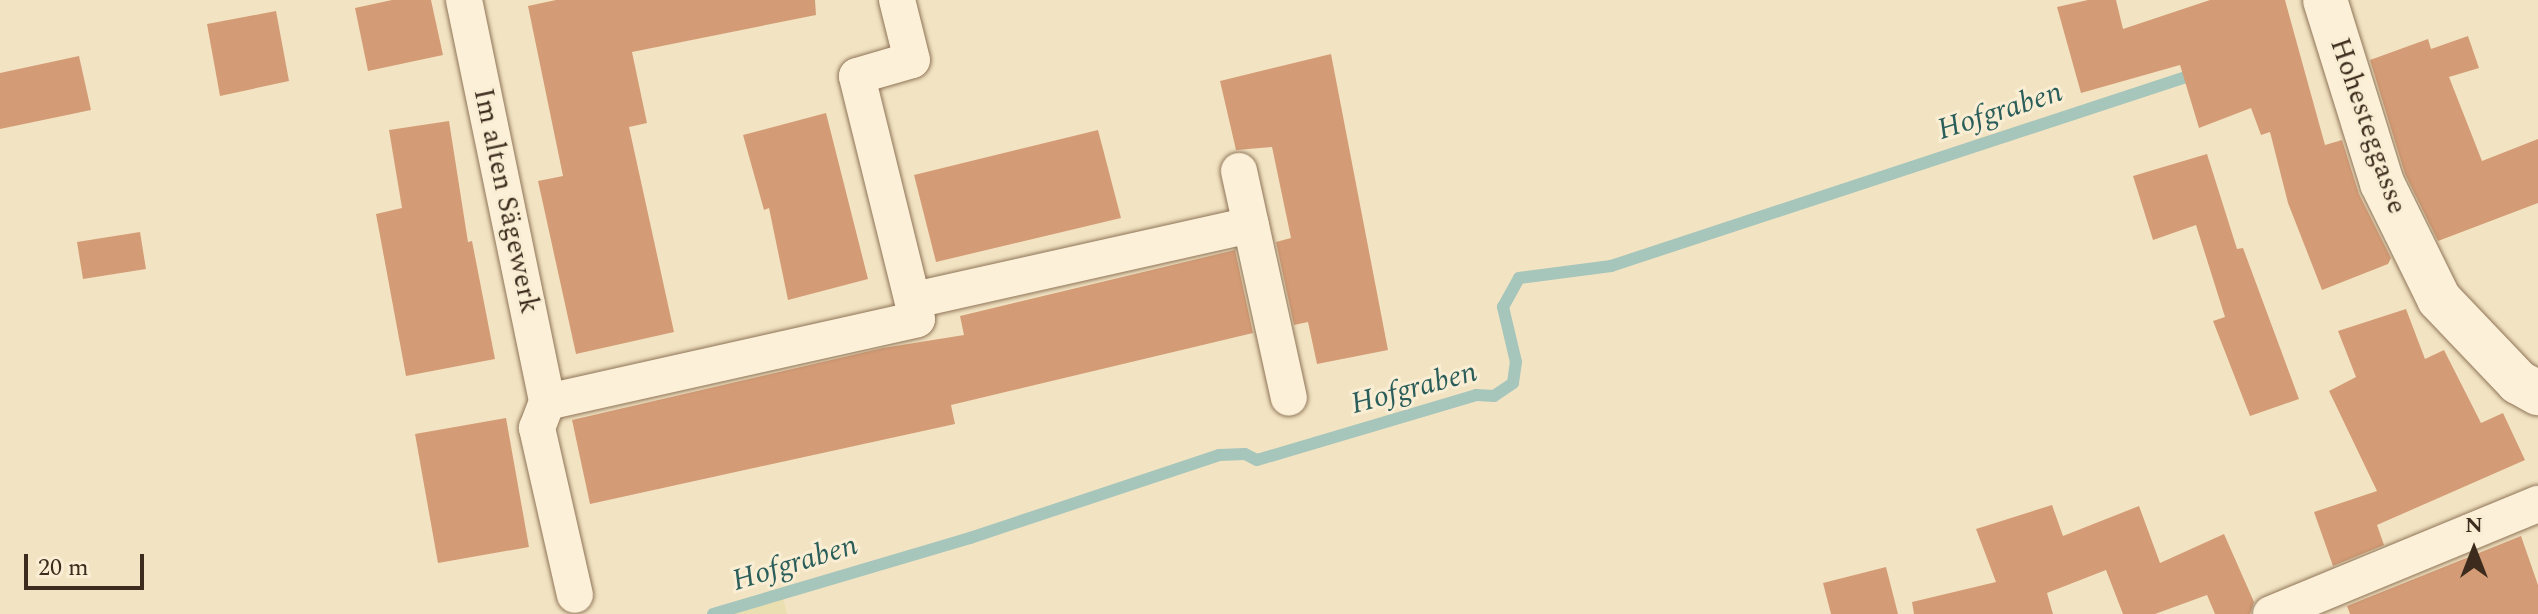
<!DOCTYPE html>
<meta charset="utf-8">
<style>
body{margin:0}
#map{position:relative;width:2538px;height:614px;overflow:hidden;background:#f2e4c3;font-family:Spectral,serif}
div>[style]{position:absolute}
.farmland>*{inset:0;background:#e9dfb0}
.stream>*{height:12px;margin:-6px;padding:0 6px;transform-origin:6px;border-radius:6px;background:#a6c5bb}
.building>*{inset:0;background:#d49c76}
.roads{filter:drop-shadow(0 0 2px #8f7458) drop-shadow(0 0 2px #8f7458)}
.minor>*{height:36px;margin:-18px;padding:0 18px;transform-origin:18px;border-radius:18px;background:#fcf1d8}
.secondary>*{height:44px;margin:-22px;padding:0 22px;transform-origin:22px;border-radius:22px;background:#fcf1d8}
span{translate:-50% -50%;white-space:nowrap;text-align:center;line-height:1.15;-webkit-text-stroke:6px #f9eed4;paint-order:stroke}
.street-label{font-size:28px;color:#3d2c1d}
.water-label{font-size:30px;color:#2b5e5a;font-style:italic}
.north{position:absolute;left:2434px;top:510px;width:80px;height:80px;-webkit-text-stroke:6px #f9eed4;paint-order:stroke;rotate:0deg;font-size:22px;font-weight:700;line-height:32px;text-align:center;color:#3d2c1d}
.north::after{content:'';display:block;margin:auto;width:28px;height:36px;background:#3d2c1d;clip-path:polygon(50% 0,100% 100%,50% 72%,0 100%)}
.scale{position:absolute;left:24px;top:554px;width:120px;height:36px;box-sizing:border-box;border:4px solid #3d2c1d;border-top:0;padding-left:10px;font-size:24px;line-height:28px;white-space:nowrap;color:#3d2c1d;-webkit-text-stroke:6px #f9eed4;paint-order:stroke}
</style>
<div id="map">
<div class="farmland">
<div style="clip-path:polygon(782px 594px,787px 614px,713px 614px)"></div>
</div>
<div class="stream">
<div style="left:713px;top:614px;width:268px;rotate:-16.5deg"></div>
<div style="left:970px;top:538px;width:262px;rotate:-18.4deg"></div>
<div style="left:1219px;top:455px;width:26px;rotate:-2deg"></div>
<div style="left:1245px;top:454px;width:13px;rotate:27deg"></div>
<div style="left:1257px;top:460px;width:228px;rotate:-16.5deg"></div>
<div style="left:1476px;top:395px;width:18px;rotate:3deg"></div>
<div style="left:1494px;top:396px;width:23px;rotate:-34deg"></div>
<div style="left:1513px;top:383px;width:21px;rotate:-82deg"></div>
<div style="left:1516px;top:362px;width:57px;rotate:-103.3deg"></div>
<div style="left:1503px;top:307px;width:33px;rotate:-61deg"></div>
<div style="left:1519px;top:278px;width:93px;rotate:-7.4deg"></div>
<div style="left:1611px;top:266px;width:618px;rotate:-18.2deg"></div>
</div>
<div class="building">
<div style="clip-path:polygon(392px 0,431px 0,443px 55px,368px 71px,355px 8px)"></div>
<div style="clip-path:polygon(556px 0,815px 0,816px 15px,632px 52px,647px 123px,629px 127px,674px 332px,576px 354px,538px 181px,563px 176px,528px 6px)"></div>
<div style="clip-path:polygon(2088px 0,2116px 0,2123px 29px,2210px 0,2285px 0,2325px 145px,2342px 140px,2359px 194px,2391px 258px,2388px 264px,2322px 290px,2288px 203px,2270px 132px,2261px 135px,2251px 108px,2199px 128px,2180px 65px,2081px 93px,2057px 7px)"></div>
<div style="clip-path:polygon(276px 11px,289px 81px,220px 96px,207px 24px)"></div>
<div style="clip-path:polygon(2468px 36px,2479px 68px,2449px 77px,2482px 161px,2538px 139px,2538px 203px,2438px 241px,2405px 174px,2370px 60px,2428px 39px,2431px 49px)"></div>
<div style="clip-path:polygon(1331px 54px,1388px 350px,1317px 364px,1308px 322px,1294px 325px,1276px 242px,1291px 238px,1272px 147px,1236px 150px,1220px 81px)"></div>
<div style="clip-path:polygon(79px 56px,91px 110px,0 129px,0 73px)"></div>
<div style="clip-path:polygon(826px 113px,868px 279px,788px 300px,769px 208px,764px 210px,743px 135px)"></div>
<div style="clip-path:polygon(449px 121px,468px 242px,472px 241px,495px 359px,406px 376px,376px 214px,402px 208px,389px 130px)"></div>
<div style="clip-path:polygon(1098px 130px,1121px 218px,936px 262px,914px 175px)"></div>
<div style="clip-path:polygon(2207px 154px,2237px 249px,2243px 248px,2299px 399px,2250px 416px,2213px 321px,2225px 317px,2196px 225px,2153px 240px,2133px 176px)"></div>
<div style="clip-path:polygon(140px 232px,146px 269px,83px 279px,77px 242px)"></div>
<div style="clip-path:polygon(1235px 250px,1253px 333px,951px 405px,955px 424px,590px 504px,572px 420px,883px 348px,964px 335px,960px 316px)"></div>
<div style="clip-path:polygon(2406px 309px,2425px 359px,2444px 350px,2481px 423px,2503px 413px,2525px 460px,2377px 525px,2384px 545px,2333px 566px,2314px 512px,2377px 491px,2329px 391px,2356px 377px,2338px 331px)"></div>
<div style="clip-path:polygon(506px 418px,529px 547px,438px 563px,415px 434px)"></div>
<div style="clip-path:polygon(2052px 505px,2063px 536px,2139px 506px,2160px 563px,2224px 534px,2254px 602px,2250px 614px,2215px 614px,2207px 595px,2155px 614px,2123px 614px,2106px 570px,2047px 593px,2053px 614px,1914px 614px,1912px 602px,1996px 582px,1976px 529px)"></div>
<div style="clip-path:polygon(2521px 536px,2538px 585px,2538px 614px,2350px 614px,2347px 606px)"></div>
<div style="clip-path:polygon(1886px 567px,1898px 614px,1831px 614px,1823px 583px)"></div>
</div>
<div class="roads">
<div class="minor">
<div style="left:464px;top:0;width:410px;rotate:78.3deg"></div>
<div style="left:547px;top:402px;width:379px;rotate:-12.6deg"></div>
<div style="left:917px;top:319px;width:250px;rotate:-103.9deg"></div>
<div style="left:857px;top:76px;width:57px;rotate:-16.2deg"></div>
<div style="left:912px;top:60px;width:62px;rotate:-104deg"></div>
<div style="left:1239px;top:171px;width:232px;rotate:77.6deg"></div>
<div style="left:915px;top:300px;width:344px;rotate:-12.6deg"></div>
<div style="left:547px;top:402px;width:28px;rotate:111deg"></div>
<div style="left:537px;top:428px;width:171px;rotate:77.2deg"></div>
<div style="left:2271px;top:614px;width:289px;rotate:-22.4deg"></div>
</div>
<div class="secondary">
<div style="left:2325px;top:0;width:192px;rotate:72.7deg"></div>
<div style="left:2382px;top:183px;width:129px;rotate:63.8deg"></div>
<div style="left:2439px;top:299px;width:115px;rotate:46.4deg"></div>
<div style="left:2518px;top:382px;width:23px;rotate:29deg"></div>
</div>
</div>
<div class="street-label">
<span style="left:2368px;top:126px;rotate:71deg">Hohesteggasse</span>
<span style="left:506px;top:201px;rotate:78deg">Im alten Sägewerk</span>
</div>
<div class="water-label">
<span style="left:2000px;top:111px;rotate:-18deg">Hofgraben</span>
<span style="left:1414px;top:388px;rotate:-15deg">Hofgraben</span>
<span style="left:795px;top:563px;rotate:-17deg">Hofgraben</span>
</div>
<div class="north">N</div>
<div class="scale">20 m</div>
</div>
